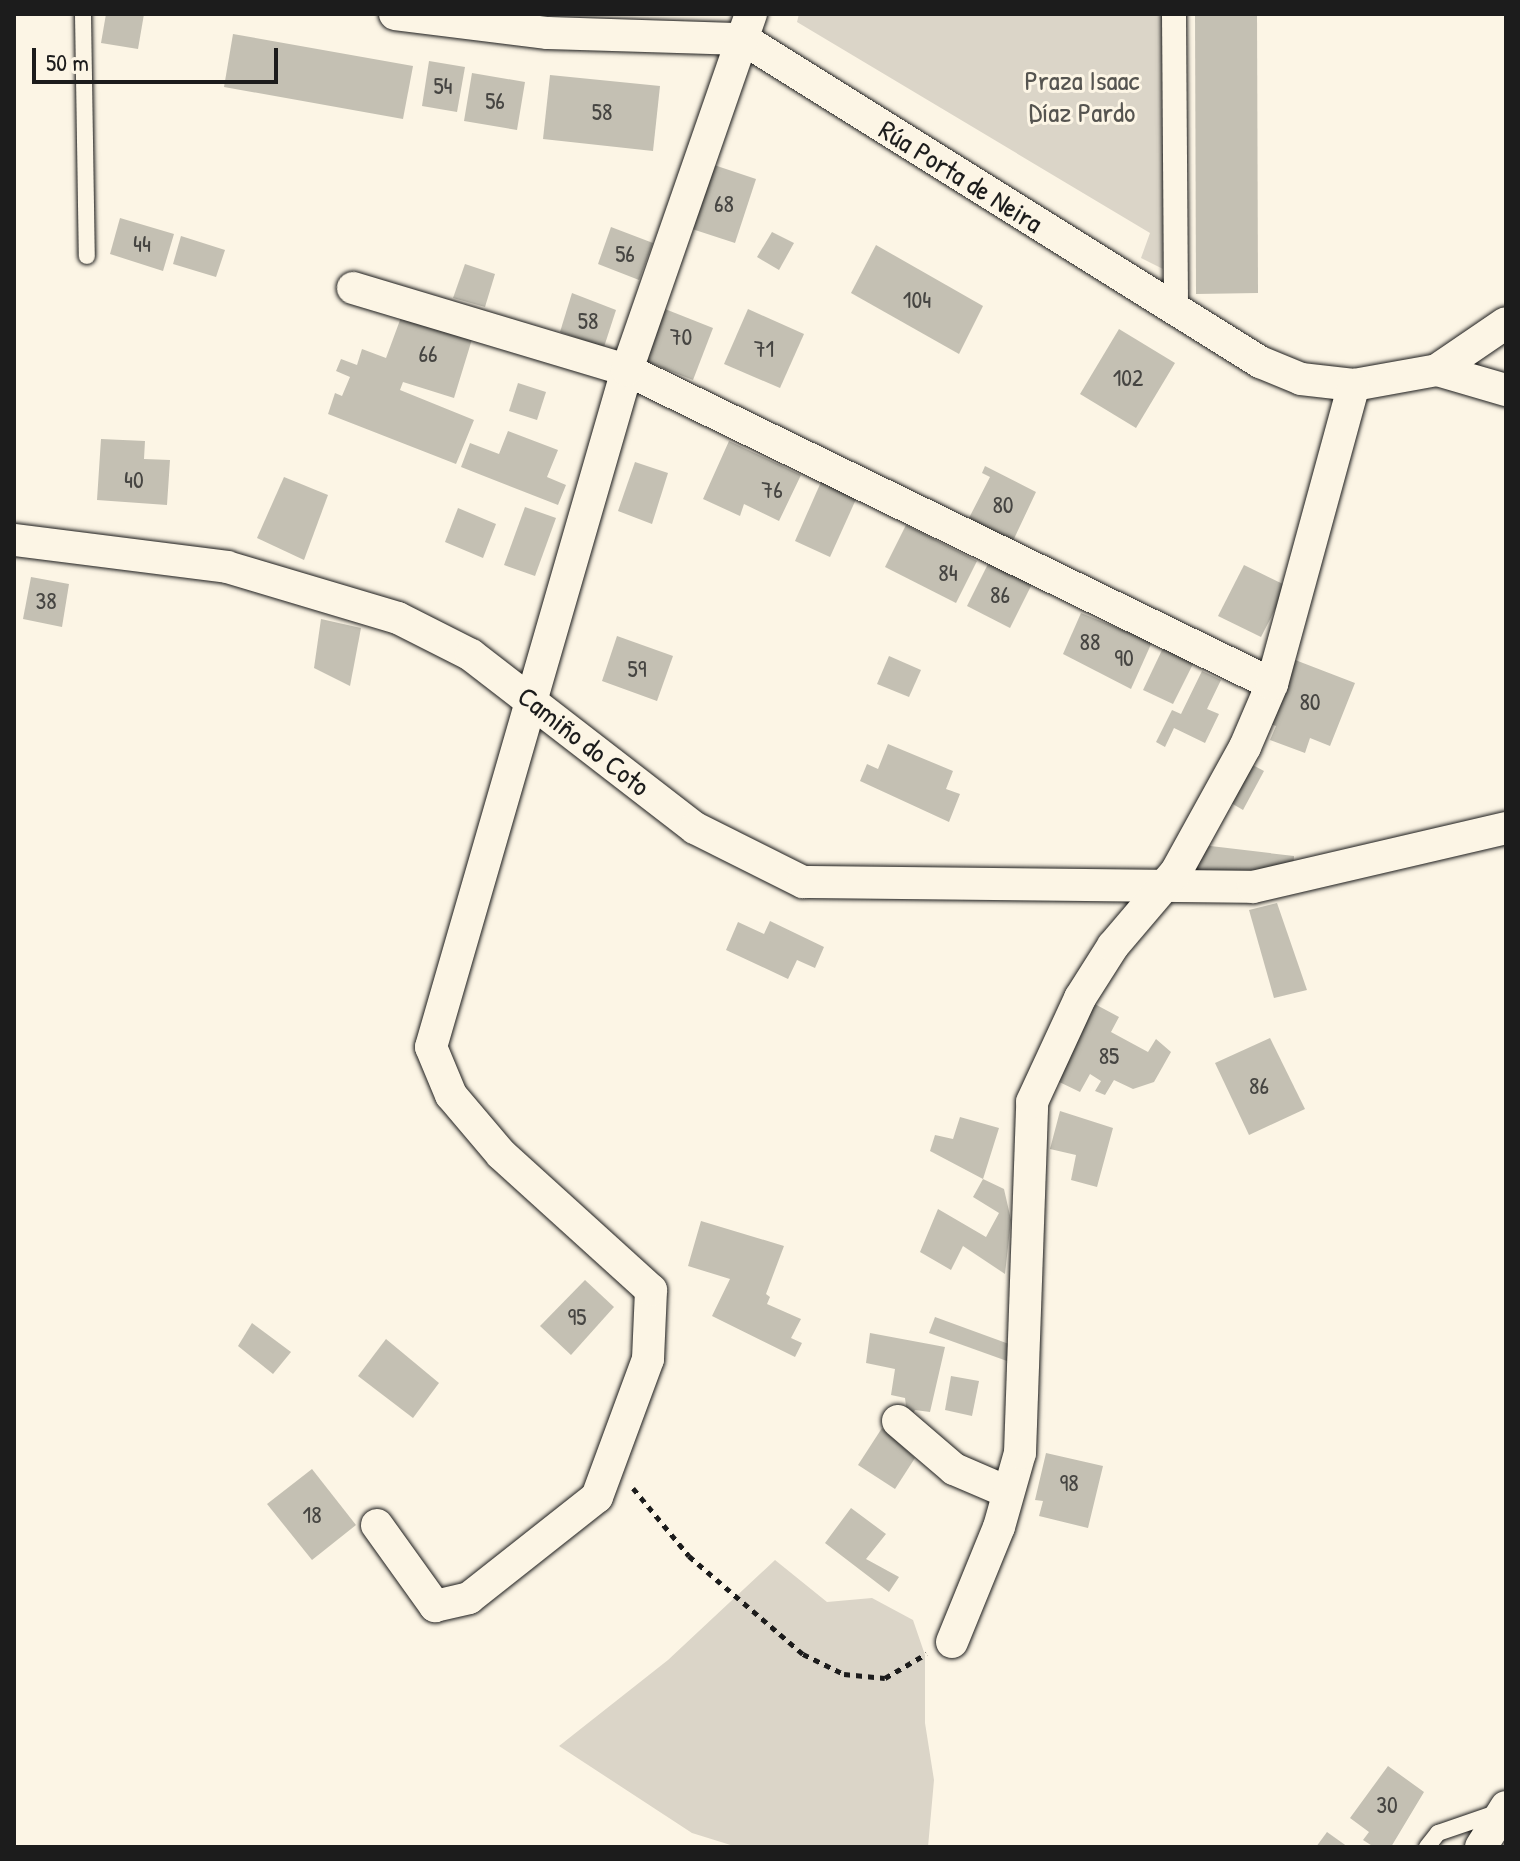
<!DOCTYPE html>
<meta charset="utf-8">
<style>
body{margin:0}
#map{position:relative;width:1520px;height:1861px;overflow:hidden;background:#fcf5e5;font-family:"Patrick Hand",sans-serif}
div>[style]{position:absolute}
.green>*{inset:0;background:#dbd5c8}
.building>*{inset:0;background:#c4c0b3}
.path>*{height:5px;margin-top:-2.5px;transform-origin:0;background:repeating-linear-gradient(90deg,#1c1c1c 0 6px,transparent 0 12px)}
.roads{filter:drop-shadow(0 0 2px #1c1c1c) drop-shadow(0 0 2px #1c1c1c)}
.service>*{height:16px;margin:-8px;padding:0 8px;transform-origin:8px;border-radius:8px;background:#fcf5e5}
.pedestrian>*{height:24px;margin:-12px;padding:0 12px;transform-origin:12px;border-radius:12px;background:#fcf5e5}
.minor>*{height:32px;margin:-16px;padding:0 16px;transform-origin:16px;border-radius:16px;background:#fcf5e5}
span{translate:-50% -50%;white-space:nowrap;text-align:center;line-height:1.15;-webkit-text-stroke:6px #fcf5e5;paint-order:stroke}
.number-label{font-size:24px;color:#464542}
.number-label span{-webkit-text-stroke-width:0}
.park-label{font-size:28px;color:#555450}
.street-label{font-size:28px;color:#1c1c1c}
.frame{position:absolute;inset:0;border:16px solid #1c1c1c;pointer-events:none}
.scale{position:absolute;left:32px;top:48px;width:246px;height:36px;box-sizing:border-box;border:4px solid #1c1c1c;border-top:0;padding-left:10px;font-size:24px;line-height:28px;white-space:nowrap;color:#1c1c1c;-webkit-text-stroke:6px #fcf5e5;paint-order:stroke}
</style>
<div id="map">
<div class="green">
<div style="clip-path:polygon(799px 14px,1164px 14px,1165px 270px,1141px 258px,1150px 233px,797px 22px)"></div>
<div style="clip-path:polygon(775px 1560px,827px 1602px,872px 1598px,913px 1620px,925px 1655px,925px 1723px,934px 1780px,928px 1847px,737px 1847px,692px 1833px,559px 1746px,668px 1660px)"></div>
</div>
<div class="building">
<div style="clip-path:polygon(106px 14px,144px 14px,138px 49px,101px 43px)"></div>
<div style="clip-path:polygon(1195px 14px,1257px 14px,1258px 293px,1196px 294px)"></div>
<div style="clip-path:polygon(233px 34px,413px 66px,403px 119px,224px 87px)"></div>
<div style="clip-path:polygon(429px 61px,465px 67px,457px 112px,422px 106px)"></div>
<div style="clip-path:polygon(472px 73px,525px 82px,517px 130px,464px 121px)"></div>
<div style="clip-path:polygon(550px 75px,660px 86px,653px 151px,543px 139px)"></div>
<div style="clip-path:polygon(714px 165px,756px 179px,735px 243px,692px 229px)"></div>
<div style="clip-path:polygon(120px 218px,174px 234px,163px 271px,110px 254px)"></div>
<div style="clip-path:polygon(611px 227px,653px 243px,639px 280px,598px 264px)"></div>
<div style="clip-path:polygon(772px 232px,794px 243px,779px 270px,757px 257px)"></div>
<div style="clip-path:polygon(181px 236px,225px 250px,216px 277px,173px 264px)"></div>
<div style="clip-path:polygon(876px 245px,983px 306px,959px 354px,851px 293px)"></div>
<div style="clip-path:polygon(465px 264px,495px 274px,485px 307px,453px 298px)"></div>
<div style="clip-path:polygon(572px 293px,616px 310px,604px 347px,560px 332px)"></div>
<div style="clip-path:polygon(665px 309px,713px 328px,693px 380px,645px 361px)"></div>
<div style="clip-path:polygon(748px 309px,804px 334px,780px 388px,724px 364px)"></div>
<div style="clip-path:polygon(403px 312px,473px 336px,454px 398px,403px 382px,400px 390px,474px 420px,456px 464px,328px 414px,335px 393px,342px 396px,350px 377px,336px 371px,341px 359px,357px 365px,362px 349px,386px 358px)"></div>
<div style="clip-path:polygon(1119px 329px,1175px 363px,1136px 428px,1080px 394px)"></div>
<div style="clip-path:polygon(518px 383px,546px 392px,537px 420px,509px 411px)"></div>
<div style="clip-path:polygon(508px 431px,558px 450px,547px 477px,566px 485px,558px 505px,461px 467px,470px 443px,499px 454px)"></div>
<div style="clip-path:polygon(101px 439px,145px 441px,144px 459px,170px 460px,167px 505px,97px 500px)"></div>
<div style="clip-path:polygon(729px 441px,801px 475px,779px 521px,744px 504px,740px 516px,703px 499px)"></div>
<div style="clip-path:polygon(635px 462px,668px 473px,652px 524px,618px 511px)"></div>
<div style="clip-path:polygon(985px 466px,1036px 492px,1013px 541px,969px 518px,990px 477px,982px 473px)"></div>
<div style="clip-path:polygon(284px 477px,328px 495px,304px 560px,257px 538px)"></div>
<div style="clip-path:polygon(821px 482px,857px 497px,830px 557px,795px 541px)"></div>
<div style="clip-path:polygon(525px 507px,556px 518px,535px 576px,504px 565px)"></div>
<div style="clip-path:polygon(458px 508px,496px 524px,483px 558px,445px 542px)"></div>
<div style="clip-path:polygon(906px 525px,977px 561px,956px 603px,885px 567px)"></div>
<div style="clip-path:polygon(989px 562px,1032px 584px,1010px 628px,967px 606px)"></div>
<div style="clip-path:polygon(1244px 565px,1287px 586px,1261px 637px,1218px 616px)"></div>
<div style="clip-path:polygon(31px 577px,69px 584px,62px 627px,23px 619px)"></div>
<div style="clip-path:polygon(1081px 613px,1152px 642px,1131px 689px,1063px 654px)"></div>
<div style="clip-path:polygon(321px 619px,361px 628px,350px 686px,314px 668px)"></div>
<div style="clip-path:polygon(617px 636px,673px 656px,657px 701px,602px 681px)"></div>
<div style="clip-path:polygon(1163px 648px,1194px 662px,1173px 704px,1143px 690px)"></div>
<div style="clip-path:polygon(889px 656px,921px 670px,909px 697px,877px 684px)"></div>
<div style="clip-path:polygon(1290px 658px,1355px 683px,1330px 746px,1310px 738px,1305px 753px,1270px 740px,1276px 726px,1265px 722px)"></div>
<div style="clip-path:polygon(1202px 671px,1221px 680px,1207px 709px,1219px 714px,1205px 743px,1174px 728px,1165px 747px,1156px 742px,1172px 710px,1181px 714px)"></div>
<div style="clip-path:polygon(888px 744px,953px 771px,946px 789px,960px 794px,949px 822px,860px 781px,867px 764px,878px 769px)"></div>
<div style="clip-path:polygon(1247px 762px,1264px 771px,1243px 810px,1226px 800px)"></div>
<div style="clip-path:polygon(1202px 845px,1294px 856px,1293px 870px,1192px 877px)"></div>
<div style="clip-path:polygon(1277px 903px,1307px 990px,1274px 998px,1249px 910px)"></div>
<div style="clip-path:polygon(770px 921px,824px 947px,815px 968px,797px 960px,788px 979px,726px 950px,738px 922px,764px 934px)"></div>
<div style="clip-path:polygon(1091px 1002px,1119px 1017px,1111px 1032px,1148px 1052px,1156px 1039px,1171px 1052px,1154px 1082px,1133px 1089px,1114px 1080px,1105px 1095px,1095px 1091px,1101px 1081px,1090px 1074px,1080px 1092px,1051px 1078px)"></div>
<div style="clip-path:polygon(1270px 1038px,1305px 1109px,1249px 1135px,1215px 1063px)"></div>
<div style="clip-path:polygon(1060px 1111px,1113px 1128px,1097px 1187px,1071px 1180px,1076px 1155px,1050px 1149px)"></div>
<div style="clip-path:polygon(960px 1117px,999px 1128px,983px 1179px,930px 1151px,935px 1135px,953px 1139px)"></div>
<div style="clip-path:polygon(983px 1179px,1004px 1189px,1011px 1220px,1005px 1274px,963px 1246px,951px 1270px,920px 1252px,938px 1209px,986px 1237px,999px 1213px,973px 1197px)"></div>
<div style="clip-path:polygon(701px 1221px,784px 1246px,766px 1294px,770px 1297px,767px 1304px,801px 1319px,791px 1338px,802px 1343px,795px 1357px,712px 1316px,730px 1279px,688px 1266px)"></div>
<div style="clip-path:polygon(585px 1280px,614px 1307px,571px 1355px,540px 1326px)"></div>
<div style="clip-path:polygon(935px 1317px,1009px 1344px,1007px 1361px,929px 1333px)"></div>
<div style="clip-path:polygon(252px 1323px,291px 1352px,273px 1374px,238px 1346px)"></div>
<div style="clip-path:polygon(870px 1333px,945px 1347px,930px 1412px,915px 1410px,908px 1423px,905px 1398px,891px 1395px,895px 1369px,866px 1363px)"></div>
<div style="clip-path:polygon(386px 1339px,439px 1383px,413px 1418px,358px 1376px)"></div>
<div style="clip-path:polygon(951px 1376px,979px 1381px,972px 1416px,945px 1410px)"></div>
<div style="clip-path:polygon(882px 1428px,915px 1458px,895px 1489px,858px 1465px)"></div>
<div style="clip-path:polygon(1046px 1453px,1103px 1466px,1088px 1528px,1039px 1516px,1043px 1501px,1035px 1500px)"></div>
<div style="clip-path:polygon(312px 1469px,356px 1525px,312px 1560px,267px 1504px)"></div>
<div style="clip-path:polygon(851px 1508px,886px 1534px,866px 1559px,899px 1577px,889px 1592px,825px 1543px)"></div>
<div style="clip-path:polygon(1388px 1766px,1424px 1792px,1391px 1847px,1374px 1847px,1363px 1840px,1369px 1832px,1350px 1818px)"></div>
<div style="clip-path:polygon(1327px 1832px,1348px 1847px,1316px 1847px)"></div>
</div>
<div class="path">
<div style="left:633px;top:1488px;width:88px;rotate:50.5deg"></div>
<div style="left:689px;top:1556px;width:150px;rotate:40.7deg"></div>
<div style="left:803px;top:1654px;width:46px;rotate:26deg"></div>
<div style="left:844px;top:1674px;width:41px;rotate:5.6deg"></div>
<div style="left:885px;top:1678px;width:48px;rotate:-30.3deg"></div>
</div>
<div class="roads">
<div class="service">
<div style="left:83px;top:14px;width:242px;rotate:89.1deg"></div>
<div style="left:1427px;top:1847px;width:18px;rotate:-52deg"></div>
<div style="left:1438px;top:1833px;width:65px;rotate:-19deg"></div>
</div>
<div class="pedestrian">
<div style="left:1174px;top:14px;width:298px;rotate:89.6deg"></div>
</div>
<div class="minor">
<div style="left:395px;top:14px;width:154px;rotate:7.1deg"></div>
<div style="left:548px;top:33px;width:195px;rotate:1.8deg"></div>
<div style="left:743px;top:39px;width:610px;rotate:32deg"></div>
<div style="left:1260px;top:362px;width:44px;rotate:22.5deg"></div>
<div style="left:1301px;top:379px;width:53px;rotate:6.5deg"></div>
<div style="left:1354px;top:385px;width:84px;rotate:-10.2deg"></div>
<div style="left:1437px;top:370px;width:72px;rotate:16.2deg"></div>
<div style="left:353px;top:288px;width:286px;rotate:16.7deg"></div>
<div style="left:627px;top:370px;width:717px;rotate:25.96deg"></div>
<div style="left:1437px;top:370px;width:83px;rotate:-34.3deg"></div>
<div style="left:14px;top:540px;width:215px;rotate:7.2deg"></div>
<div style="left:227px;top:567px;width:178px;rotate:16.6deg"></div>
<div style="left:398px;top:618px;width:82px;rotate:26.9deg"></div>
<div style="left:471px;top:655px;width:283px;rotate:37.7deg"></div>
<div style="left:695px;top:828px;width:121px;rotate:26.6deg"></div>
<div style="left:803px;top:882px;width:450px;rotate:0.6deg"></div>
<div style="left:1253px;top:887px;width:260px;rotate:-13.1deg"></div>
<div style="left:898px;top:1421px;width:74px;rotate:40.6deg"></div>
<div style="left:954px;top:1469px;width:56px;rotate:23.3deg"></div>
<div style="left:377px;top:1525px;width:100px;rotate:54.4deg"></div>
<div style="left:435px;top:1606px;width:35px;rotate:-13deg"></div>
<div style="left:469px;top:1598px;width:163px;rotate:-38.3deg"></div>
<div style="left:597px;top:1497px;width:147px;rotate:-69.7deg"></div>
<div style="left:648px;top:1359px;width:69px;rotate:-87.5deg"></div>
<div style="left:651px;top:1290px;width:202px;rotate:-137.8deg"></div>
<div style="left:501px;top:1154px;width:77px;rotate:-130.3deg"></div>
<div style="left:451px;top:1095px;width:52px;rotate:-112.6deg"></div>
<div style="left:431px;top:1047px;width:705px;rotate:-73.85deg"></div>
<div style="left:627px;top:370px;width:377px;rotate:-70.8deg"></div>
<div style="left:952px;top:1642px;width:124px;rotate:-67.8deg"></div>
<div style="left:999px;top:1527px;width:77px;rotate:-74.2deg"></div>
<div style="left:1020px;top:1453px;width:351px;rotate:-88deg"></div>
<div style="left:1032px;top:1102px;width:115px;rotate:-65.2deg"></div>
<div style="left:1080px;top:998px;width:62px;rotate:-57.6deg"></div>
<div style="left:1113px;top:946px;width:97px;rotate:-49.6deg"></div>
<div style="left:1176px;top:872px;width:143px;rotate:-61.1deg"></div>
<div style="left:1245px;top:747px;width:69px;rotate:-66.8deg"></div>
<div style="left:1272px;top:684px;width:310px;rotate:-74.7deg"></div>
<div style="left:1481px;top:1847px;width:47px;rotate:-58deg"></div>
</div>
</div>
<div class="number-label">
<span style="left:443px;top:86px">54</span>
<span style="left:495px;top:101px">56</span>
<span style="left:602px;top:112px">58</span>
<span style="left:724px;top:204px">68</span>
<span style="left:142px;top:244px">44</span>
<span style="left:625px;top:254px">56</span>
<span style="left:917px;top:300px">104</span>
<span style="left:588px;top:321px">58</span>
<span style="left:681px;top:337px">70</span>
<span style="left:764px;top:349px">71</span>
<span style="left:428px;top:354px">66</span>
<span style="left:1128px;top:378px">102</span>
<span style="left:134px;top:480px">40</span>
<span style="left:772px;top:490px">76</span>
<span style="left:1003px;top:505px">80</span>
<span style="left:948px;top:573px">84</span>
<span style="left:1000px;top:595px">86</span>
<span style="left:46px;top:601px">38</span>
<span style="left:1090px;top:642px">88</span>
<span style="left:1124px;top:658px">90</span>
<span style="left:637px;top:669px">59</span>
<span style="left:1310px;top:702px">80</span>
<span style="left:1109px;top:1056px">85</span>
<span style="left:1259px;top:1086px">86</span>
<span style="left:577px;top:1317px">95</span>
<span style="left:1069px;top:1483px">98</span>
<span style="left:312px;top:1515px">18</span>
<span style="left:1387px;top:1805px">30</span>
</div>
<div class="park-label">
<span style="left:1082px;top:96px">Praza Isaac<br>Díaz Pardo</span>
</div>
<div class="street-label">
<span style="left:961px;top:176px;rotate:32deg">Rúa Porta de Neira</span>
<span style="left:584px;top:741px;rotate:38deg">Camiño do Coto</span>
</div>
<div class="frame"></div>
<div class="scale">50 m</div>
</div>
